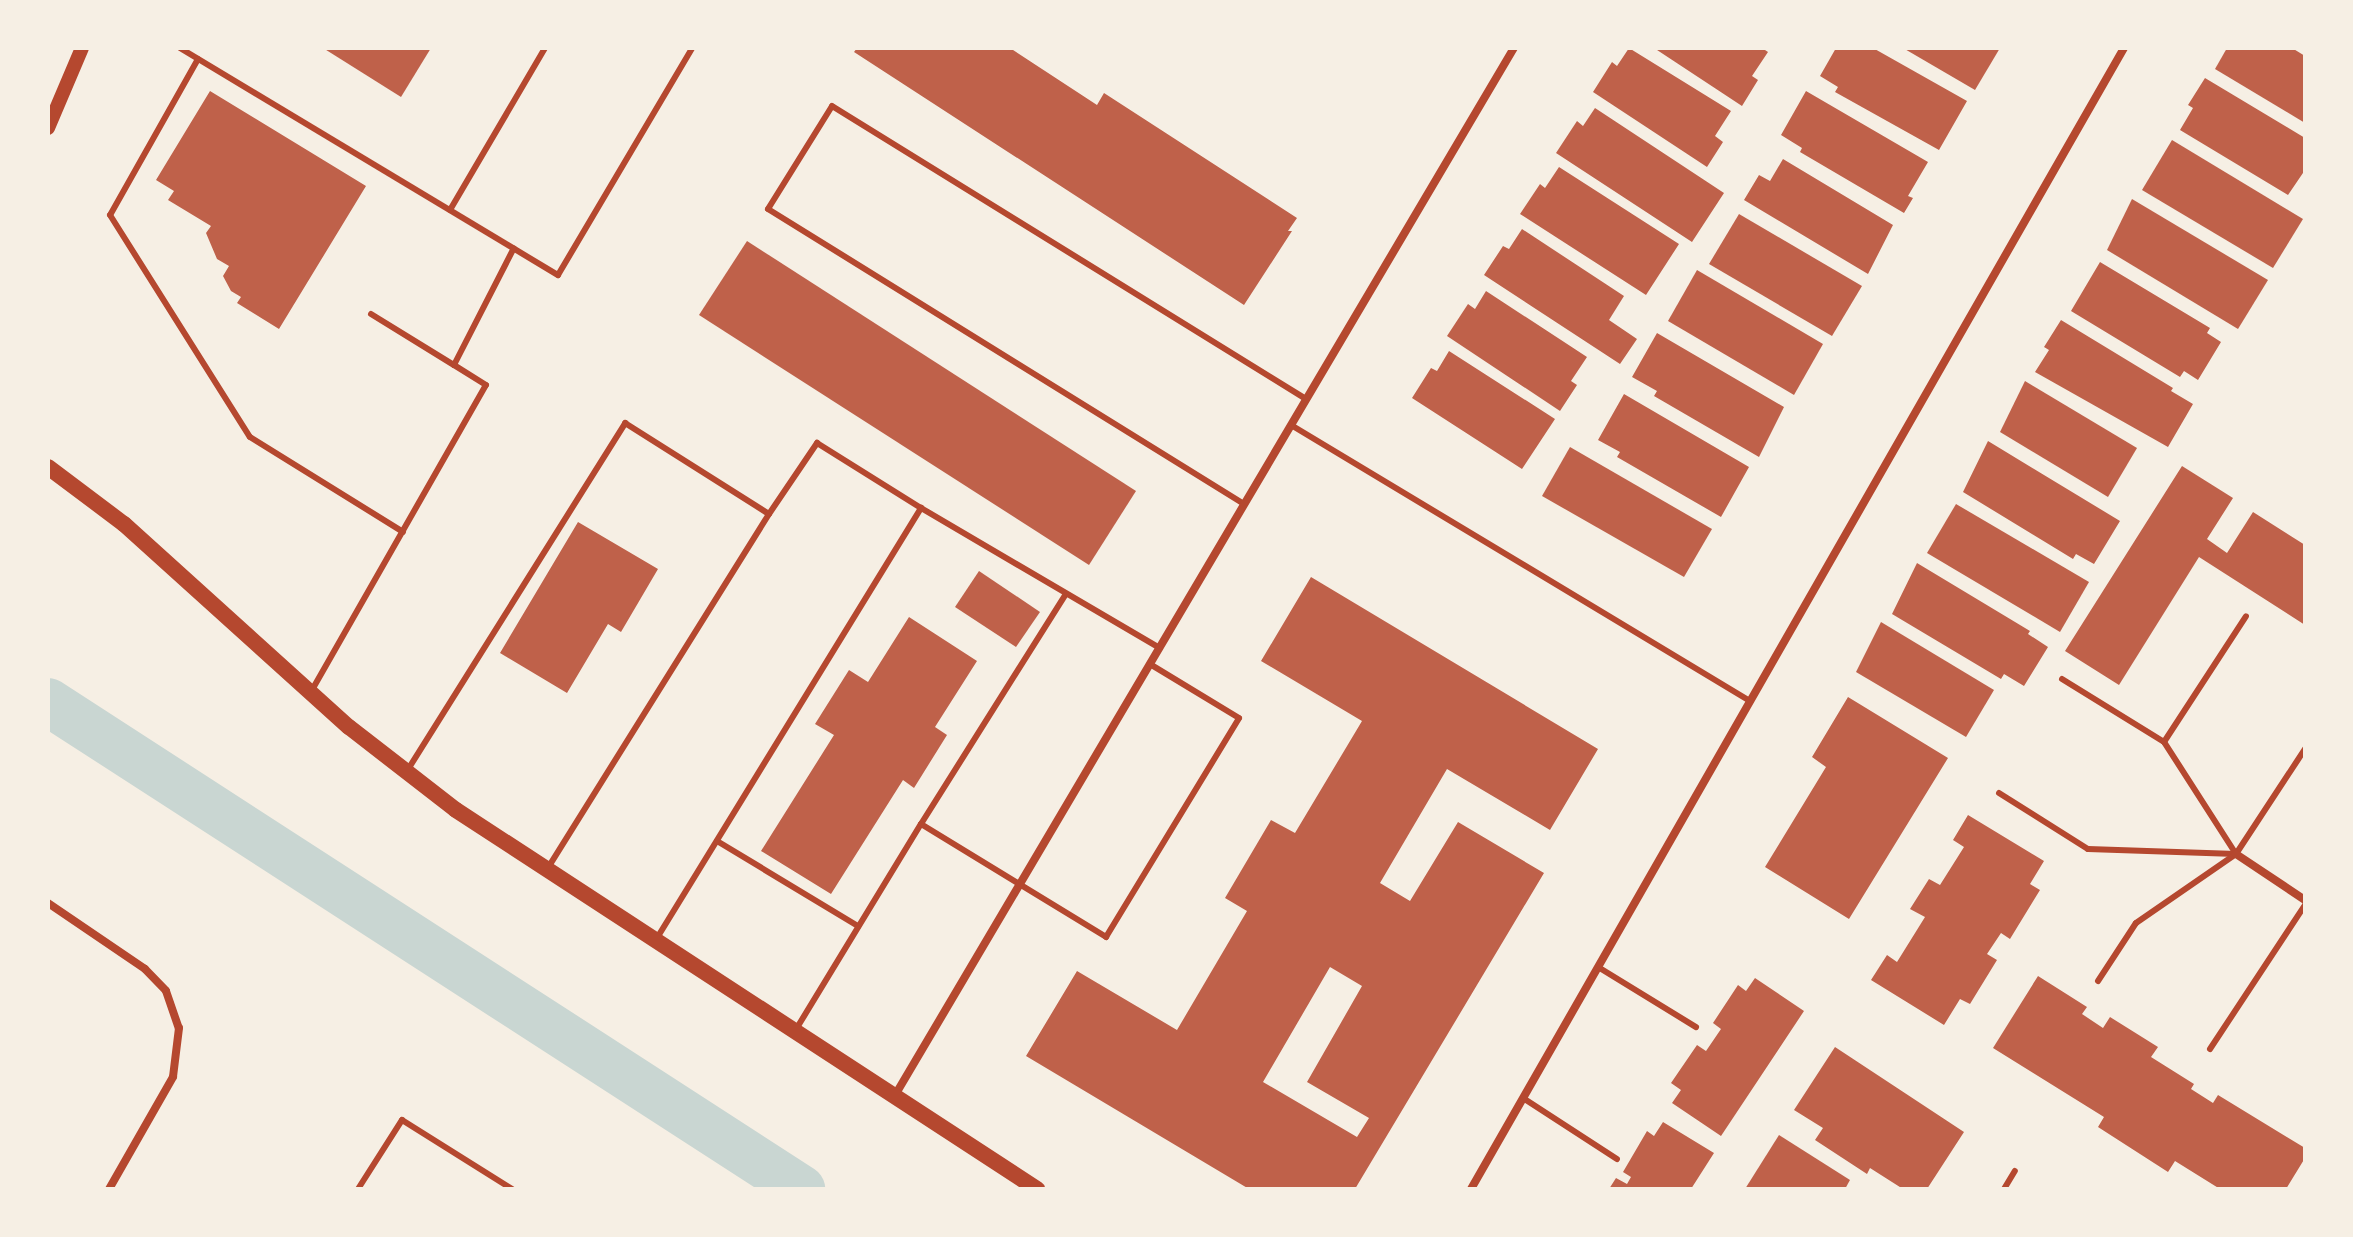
<!DOCTYPE html>
<style>
body{margin:0}
#map{position:relative;width:2353px;height:1237px;overflow:hidden;background:#f6efe4;font-family:Rubik,sans-serif}
div>[style]{position:absolute}
.canal>*{height:48px;margin:-24px;padding:0 24px;transform-origin:24px;border-radius:24px;background:#c9d6d2}
.building>*{inset:0;background:#bf614a}
.service>*{height:6px;margin:-3px;padding:0 3px;transform-origin:3px;border-radius:3px;background:#b5482f}
.minor>*{height:8px;margin:-4px;padding:0 4px;transform-origin:4px;border-radius:4px;background:#b5482f}
.tertiary>*{height:14px;margin:-7px;padding:0 7px;transform-origin:7px;border-radius:7px;background:#b5482f}
.secondary>*{height:16px;margin:-8px;padding:0 8px;transform-origin:8px;border-radius:8px;background:#b5482f}
span{translate:-50% -50%;white-space:nowrap;text-align:center;line-height:1.15;-webkit-text-stroke:6px #f6efe4;paint-order:stroke}
.frame{position:absolute;inset:0;border:50px solid #f6efe4;pointer-events:none}
</style>
<div id="map">
<div class="canal">
<div style="left:48px;top:702px;width:897px;rotate:32.89deg"></div>
</div>
<div class="building">
<div style="clip-path:polygon(323px 48px,431px 48px,401px 97px)"></div>
<div style="clip-path:polygon(857px 48px,1010px 48px,1097px 105px,1104px 93px,1297px 218px,1288px 231px,1292px 231px,1244px 305px,854px 52px)"></div>
<div style="clip-path:polygon(1629px 48px,1731px 111px,1715px 136px,1723px 142px,1707px 167px,1593px 92px,1612px 62px,1617px 66px)"></div>
<div style="clip-path:polygon(1654px 48px,1762px 48px,1768px 52px,1752px 76px,1758px 80px,1742px 106px)"></div>
<div style="clip-path:polygon(1836px 48px,1873px 48px,1967px 101px,1939px 150px,1835px 92px,1838px 87px,1820px 76px)"></div>
<div style="clip-path:polygon(1903px 48px,2000px 48px,1975px 90px)"></div>
<div style="clip-path:polygon(2227px 48px,2292px 48px,2305px 56px,2305px 123px,2215px 69px)"></div>
<div style="clip-path:polygon(2205px 78px,2305px 138px,2305px 170px,2288px 195px,2180px 130px,2193px 108px,2188px 105px)"></div>
<div style="clip-path:polygon(210px 91px,366px 186px,279px 329px,237px 303px,241px 297px,231px 291px,223px 276px,229px 266px,217px 259px,206px 233px,211px 226px,168px 200px,174px 191px,156px 180px)"></div>
<div style="clip-path:polygon(1806px 91px,1928px 162px,1908px 196px,1913px 198px,1904px 213px,1800px 152px,1802px 148px,1781px 135px)"></div>
<div style="clip-path:polygon(1595px 108px,1724px 193px,1692px 242px,1556px 153px,1577px 121px,1583px 126px)"></div>
<div style="clip-path:polygon(2172px 140px,2303px 219px,2273px 268px,2142px 190px)"></div>
<div style="clip-path:polygon(1783px 159px,1893px 225px,1868px 274px,1744px 200px,1759px 175px,1770px 181px)"></div>
<div style="clip-path:polygon(1559px 167px,1679px 244px,1646px 295px,1520px 214px,1540px 184px,1545px 188px)"></div>
<div style="clip-path:polygon(2132px 199px,2268px 280px,2238px 329px,2107px 250px)"></div>
<div style="clip-path:polygon(1739px 214px,1862px 286px,1832px 336px,1709px 264px)"></div>
<div style="clip-path:polygon(1522px 229px,1624px 296px,1609px 320px,1637px 339px,1620px 364px,1484px 275px,1503px 246px,1509px 249px)"></div>
<div style="clip-path:polygon(747px 241px,1136px 491px,1089px 565px,699px 315px)"></div>
<div style="clip-path:polygon(2100px 262px,2210px 328px,2207px 333px,2221px 342px,2198px 380px,2184px 371px,2180px 377px,2071px 311px)"></div>
<div style="clip-path:polygon(1697px 270px,1823px 344px,1794px 395px,1668px 321px)"></div>
<div style="clip-path:polygon(1486px 291px,1587px 357px,1571px 381px,1577px 385px,1560px 411px,1447px 336px,1468px 304px,1475px 309px)"></div>
<div style="clip-path:polygon(2061px 320px,2173px 388px,2171px 391px,2193px 404px,2168px 447px,2035px 372px,2049px 350px,2044px 347px)"></div>
<div style="clip-path:polygon(1657px 333px,1784px 407px,1759px 457px,1654px 396px,1657px 391px,1632px 377px)"></div>
<div style="clip-path:polygon(1449px 351px,1555px 419px,1522px 469px,1412px 398px,1431px 368px,1437px 371px)"></div>
<div style="clip-path:polygon(2025px 381px,2137px 448px,2108px 497px,2000px 432px)"></div>
<div style="clip-path:polygon(1624px 394px,1749px 467px,1721px 517px,1617px 457px,1620px 452px,1598px 440px)"></div>
<div style="clip-path:polygon(1988px 441px,2120px 521px,2094px 564px,2076px 554px,2073px 559px,1963px 492px)"></div>
<div style="clip-path:polygon(1570px 447px,1712px 529px,1684px 577px,1542px 496px)"></div>
<div style="clip-path:polygon(2182px 466px,2233px 498px,2207px 539px,2227px 553px,2253px 512px,2305px 545px,2305px 625px,2199px 557px,2119px 685px,2065px 651px)"></div>
<div style="clip-path:polygon(1956px 504px,2089px 582px,2060px 632px,1927px 553px)"></div>
<div style="clip-path:polygon(578px 522px,658px 569px,621px 632px,608px 624px,567px 693px,500px 653px)"></div>
<div style="clip-path:polygon(1917px 563px,2030px 631px,2028px 634px,2048px 647px,2024px 686px,2004px 674px,2001px 679px,1892px 614px)"></div>
<div style="clip-path:polygon(979px 571px,1040px 612px,1016px 647px,955px 607px)"></div>
<div style="clip-path:polygon(evenodd,1311px 577px,1598px 749px,1550px 830px,1447px 769px,1380px 883px,1410px 901px,1458px 822px,1544px 873px,1355px 1189px,1249px 1189px,1026px 1056px,1077px 971px,1177px 1030px,1247px 911px,1225px 898px,1271px 820px,1295px 833px,1362px 721px,1261px 661px,1311px 577px,1330px 967px,1362px 986px,1307px 1082px,1369px 1118px,1357px 1137px,1263px 1082px,1330px 967px)"></div>
<div style="clip-path:polygon(909px 617px,977px 661px,935px 727px,947px 735px,914px 788px,903px 780px,831px 894px,761px 851px,834px 735px,815px 724px,849px 670px,868px 682px)"></div>
<div style="clip-path:polygon(1881px 622px,1994px 690px,1966px 737px,1856px 672px)"></div>
<div style="clip-path:polygon(1848px 697px,1948px 758px,1849px 919px,1765px 867px,1826px 767px,1812px 757px)"></div>
<div style="clip-path:polygon(1968px 815px,2044px 861px,2030px 884px,2040px 890px,2010px 939px,2001px 933px,1987px 954px,1997px 960px,1970px 1004px,1960px 999px,1944px 1025px,1871px 980px,1887px 955px,1897px 962px,1925px 917px,1910px 909px,1929px 879px,1940px 885px,1964px 847px,1953px 840px)"></div>
<div style="clip-path:polygon(2038px 976px,2087px 1007px,2082px 1014px,2103px 1028px,2110px 1017px,2158px 1047px,2151px 1057px,2194px 1084px,2191px 1089px,2213px 1103px,2218px 1095px,2305px 1148px,2305px 1158px,2286px 1189px,2220px 1189px,2175px 1161px,2168px 1172px,2098px 1127px,2104px 1117px,1993px 1048px)"></div>
<div style="clip-path:polygon(1755px 978px,1804px 1011px,1721px 1136px,1672px 1103px,1681px 1090px,1671px 1083px,1697px 1045px,1706px 1051px,1721px 1029px,1713px 1023px,1738px 985px,1746px 991px)"></div>
<div style="clip-path:polygon(1835px 1047px,1964px 1132px,1927px 1189px,1903px 1189px,1870px 1168px,1867px 1174px,1815px 1140px,1823px 1128px,1794px 1110px)"></div>
<div style="clip-path:polygon(1663px 1122px,1714px 1153px,1691px 1189px,1609px 1189px,1616px 1178px,1627px 1184px,1631px 1177px,1623px 1172px,1647px 1131px,1654px 1136px)"></div>
<div style="clip-path:polygon(1779px 1135px,1850px 1180px,1845px 1189px,1745px 1189px)"></div>
</div>
<div class="service">
<div style="left:180px;top:48px;width:441px;rotate:31deg"></div>
<div style="left:558px;top:275px;width:264px;rotate:-59.4deg"></div>
<div style="left:198px;top:59px;width:179px;rotate:119.4deg"></div>
<div style="left:110px;top:215px;width:262px;rotate:57.8deg"></div>
<div style="left:250px;top:437px;width:180px;rotate:31.8deg"></div>
<div style="left:450px;top:210px;width:188px;rotate:-59.6deg"></div>
<div style="left:371px;top:314px;width:97px;rotate:31.6deg"></div>
<div style="left:1291px;top:425px;width:536px;rotate:31.02deg"></div>
<div style="left:1244px;top:504px;width:560px;rotate:-148.21deg"></div>
<div style="left:768px;top:209px;width:121px;rotate:-58.1deg"></div>
<div style="left:832px;top:106px;width:557px;rotate:31.72deg"></div>
<div style="left:769px;top:514px;width:86px;rotate:-55.9deg"></div>
<div style="left:817px;top:443px;width:123px;rotate:32deg"></div>
<div style="left:2062px;top:679px;width:120px;rotate:31.7deg"></div>
<div style="left:312px;top:690px;width:351px;rotate:-60.3deg"></div>
<div style="left:486px;top:385px;width:38px;rotate:-148deg"></div>
<div style="left:454px;top:365px;width:131px;rotate:-62.9deg"></div>
<div style="left:407px;top:771px;width:411px;rotate:-57.9deg"></div>
<div style="left:625px;top:423px;width:170px;rotate:32.3deg"></div>
<div style="left:769px;top:514px;width:416px;rotate:122deg"></div>
<div style="left:1999px;top:793px;width:105px;rotate:32.2deg"></div>
<div style="left:2088px;top:849px;width:148px;rotate:1.9deg"></div>
<div style="left:921px;top:824px;width:272px;rotate:-57.8deg"></div>
<div style="left:717px;top:841px;width:165px;rotate:31.1deg"></div>
<div style="left:2236px;top:854px;width:133px;rotate:-122.7deg"></div>
<div style="left:2164px;top:742px;width:150px;rotate:-56.9deg"></div>
<div style="left:657px;top:938px;width:505px;rotate:-58.45deg"></div>
<div style="left:921px;top:508px;width:277px;rotate:30.4deg"></div>
<div style="left:1598px;top:967px;width:115px;rotate:31.5deg"></div>
<div style="left:2098px;top:981px;width:69px;rotate:-56.8deg"></div>
<div style="left:2136px;top:923px;width:121px;rotate:-34.6deg"></div>
<div style="left:2236px;top:854px;width:126px;rotate:-56.7deg"></div>
<div style="left:795px;top:1031px;width:242px;rotate:-58.7deg"></div>
<div style="left:921px;top:824px;width:217px;rotate:31.4deg"></div>
<div style="left:1106px;top:937px;width:256px;rotate:-58.7deg"></div>
<div style="left:1239px;top:718px;width:104px;rotate:-148.8deg"></div>
<div style="left:2210px;top:1049px;width:173px;rotate:-56.6deg"></div>
<div style="left:1523px;top:1098px;width:112px;rotate:33deg"></div>
<div style="left:358px;top:1189px;width:82px;rotate:-57.5deg"></div>
<div style="left:402px;top:1120px;width:130px;rotate:32.1deg"></div>
<div style="left:2004px;top:1189px;width:21px;rotate:-59deg"></div>
</div>
<div class="minor">
<div style="left:2236px;top:854px;width:83px;rotate:33.7deg"></div>
<div style="left:48px;top:903px;width:117px;rotate:34.2deg"></div>
<div style="left:145px;top:969px;width:30px;rotate:46deg"></div>
<div style="left:166px;top:991px;width:39px;rotate:71deg"></div>
<div style="left:179px;top:1028px;width:49px;rotate:97deg"></div>
<div style="left:173px;top:1077px;width:129px;rotate:119.7deg"></div>
<div style="left:894px;top:1097px;width:1219px;rotate:-59.42deg"></div>
<div style="left:1471px;top:1189px;width:1315px;rotate:-60.22deg"></div>
</div>
<div class="tertiary">
<div style="left:48px;top:128px;width:87px;rotate:-67deg"></div>
</div>
<div class="secondary">
<div style="left:48px;top:467px;width:95px;rotate:36.9deg"></div>
<div style="left:124px;top:524px;width:303px;rotate:42.1deg"></div>
<div style="left:349px;top:727px;width:135px;rotate:37.8deg"></div>
<div style="left:456px;top:810px;width:694px;rotate:33.12deg"></div>
</div>
<div class="frame"></div>
</div>
